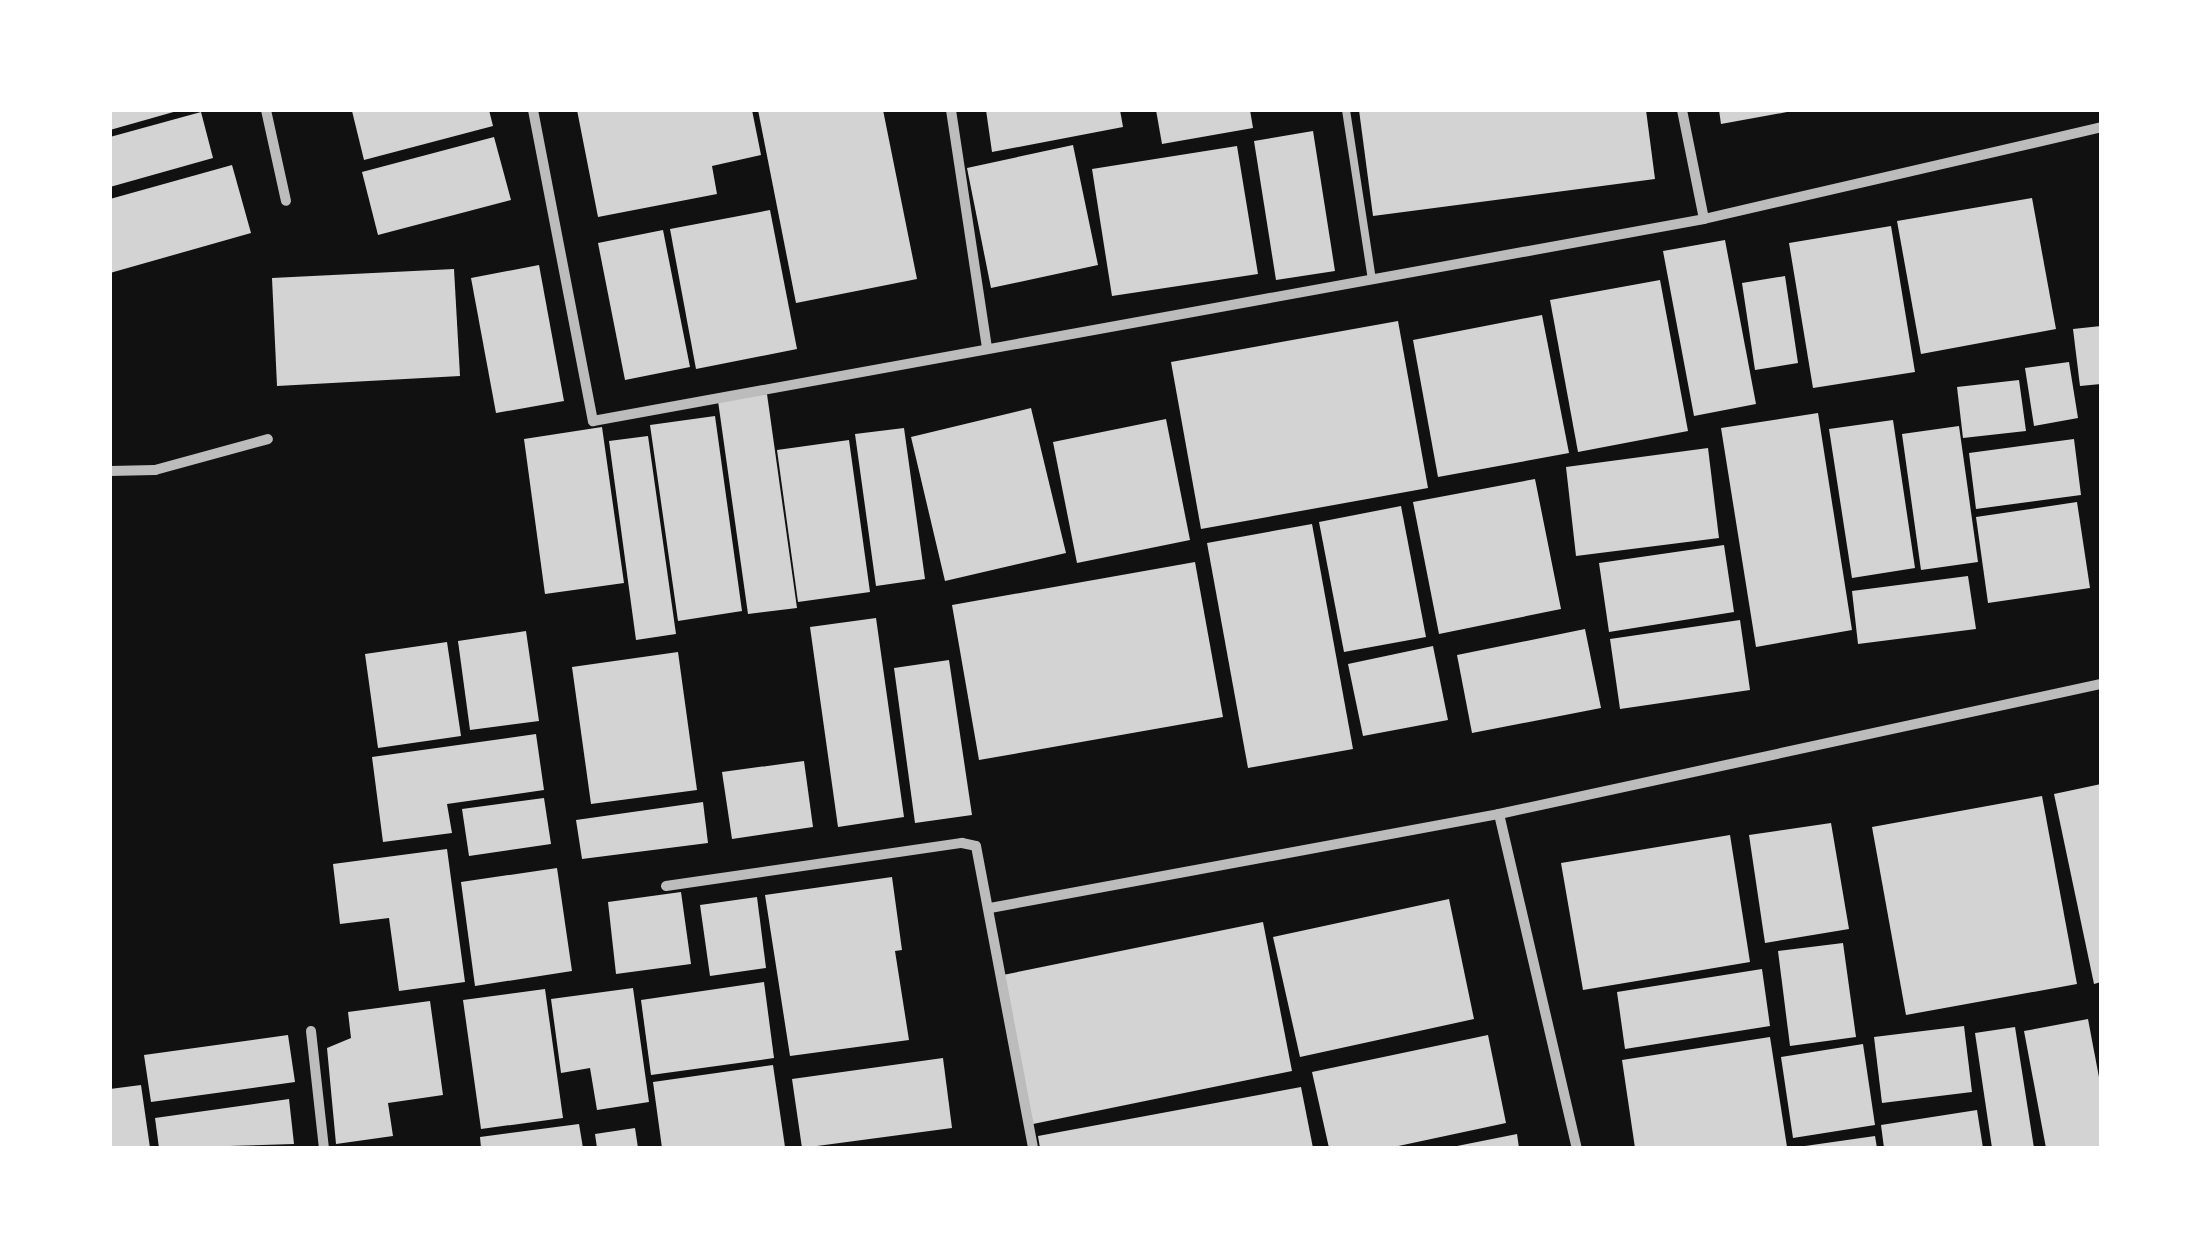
<!DOCTYPE html>
<style>
body{margin:0}
#map{position:relative;width:2211px;height:1258px;overflow:hidden;background:#111;font-family:Mulish,sans-serif}
div>[style]{position:absolute}
.building>*{inset:0;background:#d3d3d3}
.service>*{height:8px;margin:-4px;padding:0 4px;transform-origin:4px;border-radius:4px;background:#bcbcbc}
.minor>*{height:10px;margin:-5px;padding:0 5px;transform-origin:5px;border-radius:5px;background:#bcbcbc}
span{translate:-50% -50%;white-space:nowrap;text-align:center;line-height:1.15;-webkit-text-stroke:9px #fff;paint-order:stroke}
.frame{position:absolute;inset:0;border:112px solid #fff;pointer-events:none}
</style>
<div id="map">
<div class="building">
<div style="clip-path:polygon(110px 110px,177px 110px,177px 111px,110px 130px)"></div>
<div style="clip-path:polygon(489px 110px,493px 126px,364px 160px,352px 111px)"></div>
<div style="clip-path:polygon(577px 110px,752px 110px,761px 155px,712px 166px,717px 194px,598px 217px)"></div>
<div style="clip-path:polygon(758px 110px,883px 110px,917px 279px,796px 303px)"></div>
<div style="clip-path:polygon(986px 110px,1120px 110px,1123px 127px,992px 152px)"></div>
<div style="clip-path:polygon(1156px 110px,1250px 110px,1253px 128px,1162px 144px)"></div>
<div style="clip-path:polygon(1359px 110px,1646px 110px,1655px 179px,1373px 216px)"></div>
<div style="clip-path:polygon(1719px 110px,1787px 110px,1787px 112px,1721px 124px)"></div>
<div style="clip-path:polygon(201px 112px,213px 158px,110px 187px,110px 137px)"></div>
<div style="clip-path:polygon(1313px 131px,1335px 271px,1276px 280px,1254px 141px)"></div>
<div style="clip-path:polygon(494px 137px,511px 200px,378px 235px,362px 172px)"></div>
<div style="clip-path:polygon(1073px 145px,1098px 265px,991px 288px,967px 168px)"></div>
<div style="clip-path:polygon(1237px 146px,1258px 274px,1112px 296px,1092px 169px)"></div>
<div style="clip-path:polygon(232px 165px,251px 233px,110px 273px,110px 199px)"></div>
<div style="clip-path:polygon(2032px 198px,2056px 329px,1921px 354px,1897px 221px)"></div>
<div style="clip-path:polygon(770px 210px,797px 349px,696px 369px,670px 229px)"></div>
<div style="clip-path:polygon(1891px 226px,1915px 372px,1813px 388px,1789px 243px)"></div>
<div style="clip-path:polygon(663px 230px,690px 367px,625px 380px,598px 243px)"></div>
<div style="clip-path:polygon(1725px 240px,1756px 404px,1694px 416px,1663px 251px)"></div>
<div style="clip-path:polygon(539px 265px,564px 401px,496px 413px,471px 278px)"></div>
<div style="clip-path:polygon(454px 269px,460px 376px,277px 386px,272px 278px)"></div>
<div style="clip-path:polygon(1785px 276px,1798px 363px,1755px 370px,1742px 283px)"></div>
<div style="clip-path:polygon(1660px 280px,1688px 431px,1578px 452px,1550px 300px)"></div>
<div style="clip-path:polygon(1542px 315px,1569px 453px,1438px 477px,1413px 340px)"></div>
<div style="clip-path:polygon(1398px 321px,1428px 488px,1201px 529px,1171px 362px)"></div>
<div style="clip-path:polygon(2101px 326px,2101px 384px,2080px 386px,2073px 329px)"></div>
<div style="clip-path:polygon(2069px 362px,2078px 418px,2034px 426px,2025px 368px)"></div>
<div style="clip-path:polygon(2019px 380px,2026px 431px,1963px 438px,1957px 387px)"></div>
<div style="clip-path:polygon(767px 394px,797px 608px,748px 614px,718px 401px)"></div>
<div style="clip-path:polygon(1031px 408px,1066px 553px,945px 581px,911px 437px)"></div>
<div style="clip-path:polygon(1818px 413px,1852px 630px,1756px 647px,1721px 428px)"></div>
<div style="clip-path:polygon(715px 416px,742px 611px,678px 621px,650px 425px)"></div>
<div style="clip-path:polygon(1166px 419px,1190px 540px,1077px 563px,1053px 442px)"></div>
<div style="clip-path:polygon(1893px 420px,1915px 568px,1852px 578px,1829px 429px)"></div>
<div style="clip-path:polygon(1959px 426px,1978px 562px,1921px 570px,1902px 434px)"></div>
<div style="clip-path:polygon(602px 427px,624px 583px,545px 594px,524px 439px)"></div>
<div style="clip-path:polygon(904px 428px,925px 579px,876px 586px,855px 434px)"></div>
<div style="clip-path:polygon(648px 436px,676px 634px,636px 640px,609px 441px)"></div>
<div style="clip-path:polygon(2074px 439px,2081px 495px,1976px 509px,1969px 453px)"></div>
<div style="clip-path:polygon(849px 440px,870px 592px,798px 602px,777px 450px)"></div>
<div style="clip-path:polygon(1708px 448px,1719px 538px,1576px 556px,1566px 467px)"></div>
<div style="clip-path:polygon(1535px 479px,1561px 609px,1439px 634px,1413px 502px)"></div>
<div style="clip-path:polygon(2077px 502px,2090px 588px,1988px 603px,1976px 517px)"></div>
<div style="clip-path:polygon(1401px 506px,1426px 637px,1344px 652px,1319px 522px)"></div>
<div style="clip-path:polygon(1312px 524px,1353px 749px,1248px 768px,1207px 543px)"></div>
<div style="clip-path:polygon(1724px 545px,1734px 612px,1609px 632px,1599px 563px)"></div>
<div style="clip-path:polygon(1195px 562px,1223px 717px,979px 760px,952px 605px)"></div>
<div style="clip-path:polygon(1968px 576px,1976px 629px,1858px 644px,1852px 591px)"></div>
<div style="clip-path:polygon(876px 618px,904px 817px,838px 827px,810px 627px)"></div>
<div style="clip-path:polygon(1740px 620px,1750px 690px,1620px 709px,1610px 639px)"></div>
<div style="clip-path:polygon(1585px 629px,1601px 708px,1472px 733px,1457px 655px)"></div>
<div style="clip-path:polygon(526px 631px,539px 721px,470px 730px,458px 641px)"></div>
<div style="clip-path:polygon(447px 642px,461px 736px,378px 748px,365px 654px)"></div>
<div style="clip-path:polygon(1433px 646px,1448px 720px,1363px 736px,1348px 664px)"></div>
<div style="clip-path:polygon(678px 652px,697px 790px,591px 804px,572px 667px)"></div>
<div style="clip-path:polygon(949px 660px,972px 815px,915px 823px,894px 668px)"></div>
<div style="clip-path:polygon(536px 734px,544px 790px,447px 804px,452px 833px,383px 842px,372px 757px)"></div>
<div style="clip-path:polygon(804px 761px,813px 827px,732px 839px,722px 772px)"></div>
<div style="clip-path:polygon(2101px 784px,2101px 982px,2094px 984px,2054px 794px)"></div>
<div style="clip-path:polygon(2042px 796px,2077px 984px,1906px 1015px,1872px 827px)"></div>
<div style="clip-path:polygon(544px 798px,551px 844px,469px 856px,462px 809px)"></div>
<div style="clip-path:polygon(703px 802px,708px 843px,582px 859px,576px 820px)"></div>
<div style="clip-path:polygon(1831px 823px,1849px 929px,1765px 943px,1749px 835px)"></div>
<div style="clip-path:polygon(1730px 835px,1750px 962px,1583px 990px,1561px 863px)"></div>
<div style="clip-path:polygon(447px 849px,465px 982px,399px 991px,389px 918px,340px 924px,333px 864px)"></div>
<div style="clip-path:polygon(557px 868px,572px 971px,475px 986px,461px 882px)"></div>
<div style="clip-path:polygon(892px 877px,902px 950px,895px 951px,909px 1040px,790px 1056px,765px 895px)"></div>
<div style="clip-path:polygon(681px 892px,691px 964px,616px 974px,608px 902px)"></div>
<div style="clip-path:polygon(757px 897px,766px 968px,710px 976px,700px 905px)"></div>
<div style="clip-path:polygon(1449px 899px,1474px 1019px,1300px 1057px,1273px 937px)"></div>
<div style="clip-path:polygon(1263px 922px,1292px 1071px,1033px 1124px,1003px 975px)"></div>
<div style="clip-path:polygon(1843px 943px,1856px 1037px,1790px 1046px,1778px 951px)"></div>
<div style="clip-path:polygon(1762px 969px,1770px 1026px,1625px 1049px,1617px 992px)"></div>
<div style="clip-path:polygon(764px 982px,774px 1058px,651px 1075px,641px 1000px)"></div>
<div style="clip-path:polygon(633px 988px,649px 1102px,597px 1110px,590px 1068px,561px 1073px,551px 999px)"></div>
<div style="clip-path:polygon(545px 989px,563px 1118px,481px 1129px,463px 1000px)"></div>
<div style="clip-path:polygon(430px 1001px,443px 1095px,388px 1103px,393px 1136px,336px 1144px,327px 1048px,351px 1038px,348px 1012px)"></div>
<div style="clip-path:polygon(2088px 1019px,2101px 1088px,2101px 1148px,2046px 1148px,2024px 1031px)"></div>
<div style="clip-path:polygon(1964px 1026px,1972px 1092px,1882px 1103px,1874px 1037px)"></div>
<div style="clip-path:polygon(2015px 1027px,2034px 1148px,1992px 1148px,1975px 1033px)"></div>
<div style="clip-path:polygon(288px 1035px,295px 1082px,151px 1102px,144px 1055px)"></div>
<div style="clip-path:polygon(1488px 1035px,1506px 1123px,1389px 1148px,1329px 1148px,1312px 1072px)"></div>
<div style="clip-path:polygon(1770px 1037px,1787px 1147px,1635px 1148px,1622px 1060px)"></div>
<div style="clip-path:polygon(1863px 1044px,1875px 1125px,1793px 1138px,1781px 1057px)"></div>
<div style="clip-path:polygon(943px 1058px,952px 1128px,802px 1148px,792px 1079px)"></div>
<div style="clip-path:polygon(773px 1065px,785px 1147px,662px 1148px,653px 1082px)"></div>
<div style="clip-path:polygon(141px 1085px,150px 1148px,110px 1148px,110px 1089px)"></div>
<div style="clip-path:polygon(1301px 1087px,1313px 1148px,1040px 1148px,1038px 1136px)"></div>
<div style="clip-path:polygon(289px 1099px,294px 1144px,159px 1148px,155px 1118px)"></div>
<div style="clip-path:polygon(1977px 1110px,1983px 1148px,1884px 1148px,1881px 1125px)"></div>
<div style="clip-path:polygon(579px 1124px,583px 1148px,481px 1148px,480px 1137px)"></div>
<div style="clip-path:polygon(635px 1128px,638px 1148px,597px 1148px,595px 1134px)"></div>
<div style="clip-path:polygon(1517px 1134px,1519px 1148px,1458px 1148px,1457px 1146px)"></div>
<div style="clip-path:polygon(1875px 1136px,1877px 1148px,1805px 1148px,1805px 1146px)"></div>
</div>
<div class="service">
<div style="left:1346px;top:110px;width:171px;rotate:81.3deg"></div>
</div>
<div class="minor">
<div style="left:266px;top:110px;width:93px;rotate:77.6deg"></div>
<div style="left:533px;top:110px;width:317px;rotate:79.1deg"></div>
<div style="left:593px;top:421px;width:1129px;rotate:-10.3deg"></div>
<div style="left:1704px;top:219px;width:408px;rotate:-13deg"></div>
<div style="left:951px;top:110px;width:240px;rotate:81.4deg"></div>
<div style="left:1682px;top:110px;width:111px;rotate:78.6deg"></div>
<div style="left:110px;top:471px;width:45px;rotate:-1.3deg"></div>
<div style="left:155px;top:470px;width:117px;rotate:-15.3deg"></div>
<div style="left:1499px;top:814px;width:343px;rotate:76.9deg"></div>
<div style="left:666px;top:886px;width:299px;rotate:-8.3deg"></div>
<div style="left:962px;top:843px;width:14px;rotate:12deg"></div>
<div style="left:976px;top:846px;width:307px;rotate:79.3deg"></div>
<div style="left:990px;top:908px;width:518px;rotate:-10.46deg"></div>
<div style="left:1499px;top:814px;width:616px;rotate:-12.19deg"></div>
<div style="left:311px;top:1031px;width:118px;rotate:83.7deg"></div>
</div>
<div class="frame"></div>
</div>
